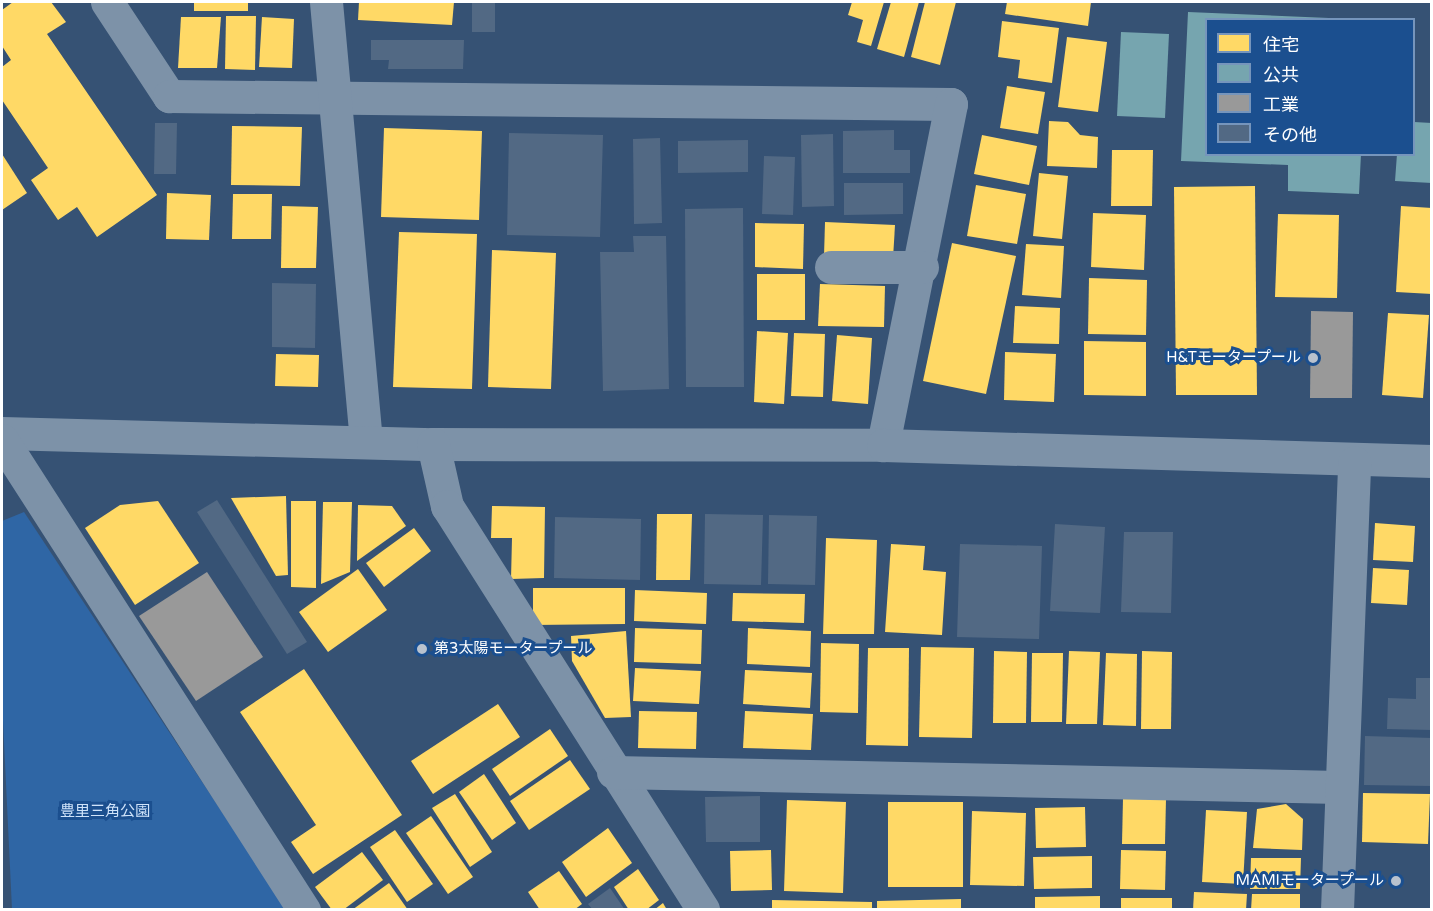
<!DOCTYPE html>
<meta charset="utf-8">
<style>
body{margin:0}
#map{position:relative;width:1433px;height:911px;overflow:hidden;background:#365274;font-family:"Varela Round","Noto Sans JP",sans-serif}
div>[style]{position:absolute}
.green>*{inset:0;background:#2f66a5}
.homes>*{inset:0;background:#ffd966}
.public>*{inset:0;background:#76a5af}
.industry>*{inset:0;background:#999}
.building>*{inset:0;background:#526984}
.minor>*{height:33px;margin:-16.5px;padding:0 16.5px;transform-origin:16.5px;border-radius:16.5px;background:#7d92a8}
.dots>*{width:16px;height:16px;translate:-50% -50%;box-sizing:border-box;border:3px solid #1b4f8f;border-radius:50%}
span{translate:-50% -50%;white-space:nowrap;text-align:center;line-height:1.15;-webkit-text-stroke:6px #1b4f8f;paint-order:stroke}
.poi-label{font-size:15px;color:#fff}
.right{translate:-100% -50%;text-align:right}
.left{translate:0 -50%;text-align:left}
.park-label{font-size:15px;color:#cfe3fa}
.frame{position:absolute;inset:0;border:3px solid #fff;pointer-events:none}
.legend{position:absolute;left:1205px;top:18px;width:210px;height:138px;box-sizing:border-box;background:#1b4f8f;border:2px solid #7695bc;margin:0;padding:8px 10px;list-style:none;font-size:18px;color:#fff}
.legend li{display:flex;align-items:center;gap:12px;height:30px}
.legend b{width:30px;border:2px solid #7695bc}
</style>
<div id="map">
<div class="green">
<div style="clip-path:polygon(24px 512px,286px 909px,12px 909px,2px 700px,2px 521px)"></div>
</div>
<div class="homes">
<div style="clip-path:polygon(13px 2px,51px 2px,66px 22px,47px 34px,157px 195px,97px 237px,77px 207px,58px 220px,31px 180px,48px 168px,2px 100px,2px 67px,11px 60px,2px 46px,2px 10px)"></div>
<div style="clip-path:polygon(194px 2px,248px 2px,248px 11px,194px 11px)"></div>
<div style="clip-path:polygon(359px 2px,454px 2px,452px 25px,358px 20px)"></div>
<div style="clip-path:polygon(852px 2px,884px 2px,871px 46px,857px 42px,863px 20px,848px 15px)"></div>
<div style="clip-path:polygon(891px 2px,919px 2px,904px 57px,877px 49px)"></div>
<div style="clip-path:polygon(925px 2px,956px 2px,940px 65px,911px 57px)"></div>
<div style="clip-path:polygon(1007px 2px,1091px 2px,1088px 26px,1005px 14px)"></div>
<div style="clip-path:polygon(226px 16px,256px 16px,255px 70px,225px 69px)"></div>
<div style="clip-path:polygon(181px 17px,221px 17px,217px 68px,178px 68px)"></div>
<div style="clip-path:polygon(262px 17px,294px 19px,292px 68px,259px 67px)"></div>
<div style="clip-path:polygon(1002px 21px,1059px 28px,1052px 83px,1018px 78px,1020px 60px,998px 57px)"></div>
<div style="clip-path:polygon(1067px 37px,1107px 42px,1098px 112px,1058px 107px)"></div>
<div style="clip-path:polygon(1007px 86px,1045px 92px,1038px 134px,1000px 128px)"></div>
<div style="clip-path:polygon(1049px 121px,1068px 122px,1080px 135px,1098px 137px,1097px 168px,1047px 166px)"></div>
<div style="clip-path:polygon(232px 126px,302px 127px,300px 186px,231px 185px)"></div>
<div style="clip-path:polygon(384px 128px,482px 131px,479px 220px,381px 217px)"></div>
<div style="clip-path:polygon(982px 135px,1037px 146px,1029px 185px,974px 174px)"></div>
<div style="clip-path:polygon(1112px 150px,1153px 150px,1152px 206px,1111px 206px)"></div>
<div style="clip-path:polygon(2px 154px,27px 193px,2px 210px)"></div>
<div style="clip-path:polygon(1039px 173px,1068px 176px,1062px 239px,1033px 236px)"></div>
<div style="clip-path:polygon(976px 185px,1026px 194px,1017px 244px,967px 236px)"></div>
<div style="clip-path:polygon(1255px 186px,1257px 395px,1176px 395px,1174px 187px)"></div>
<div style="clip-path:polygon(167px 193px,211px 195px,209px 240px,166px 239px)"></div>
<div style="clip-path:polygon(233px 194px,272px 194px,271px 239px,232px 239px)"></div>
<div style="clip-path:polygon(282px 206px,318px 207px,316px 268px,281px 268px)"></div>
<div style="clip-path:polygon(1401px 206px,1432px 208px,1432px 294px,1396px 292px)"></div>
<div style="clip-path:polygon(1093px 213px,1146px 215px,1144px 270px,1091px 267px)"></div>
<div style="clip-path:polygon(1278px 214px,1339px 215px,1337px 298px,1275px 297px)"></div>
<div style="clip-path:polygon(825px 222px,895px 225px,893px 259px,824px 257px)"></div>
<div style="clip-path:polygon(755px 223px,804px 224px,803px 269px,755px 267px)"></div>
<div style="clip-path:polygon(399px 232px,477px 234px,472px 389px,393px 387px)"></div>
<div style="clip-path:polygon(952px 243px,1016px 256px,986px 394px,923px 381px)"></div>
<div style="clip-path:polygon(1026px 244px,1064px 246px,1061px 298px,1022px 295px)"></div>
<div style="clip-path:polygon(492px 250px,556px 253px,551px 389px,488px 387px)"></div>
<div style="clip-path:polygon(757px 274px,805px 274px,805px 320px,757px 320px)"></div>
<div style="clip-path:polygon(1089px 278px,1147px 280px,1146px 335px,1088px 334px)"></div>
<div style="clip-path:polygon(820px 284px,885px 286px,884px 327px,818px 326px)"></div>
<div style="clip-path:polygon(1015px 306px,1060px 308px,1059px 344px,1013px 343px)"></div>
<div style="clip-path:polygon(1388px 313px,1429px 315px,1423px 398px,1382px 395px)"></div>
<div style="clip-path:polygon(757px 331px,788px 333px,784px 404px,754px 402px)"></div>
<div style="clip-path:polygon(794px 333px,825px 334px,823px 397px,791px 396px)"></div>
<div style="clip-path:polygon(837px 335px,872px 338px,868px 404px,832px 401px)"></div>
<div style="clip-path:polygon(1084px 341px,1146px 342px,1146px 396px,1084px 395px)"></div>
<div style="clip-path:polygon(1005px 352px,1056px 354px,1054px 402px,1004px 400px)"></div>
<div style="clip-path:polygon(276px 354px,319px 355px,318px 387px,275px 386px)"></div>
<div style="clip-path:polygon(286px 496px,288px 575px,276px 576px,231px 498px)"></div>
<div style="clip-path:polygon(158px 501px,199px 563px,135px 605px,85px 528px,120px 505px)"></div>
<div style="clip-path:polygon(291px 501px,316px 501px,316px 588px,291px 587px)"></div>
<div style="clip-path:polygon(323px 502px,352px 502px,350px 572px,321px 584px)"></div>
<div style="clip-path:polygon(358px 505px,392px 506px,406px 526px,357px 561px)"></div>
<div style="clip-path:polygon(492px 506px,545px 507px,544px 578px,511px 579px,512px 538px,491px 538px)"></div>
<div style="clip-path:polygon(657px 514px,692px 514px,690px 580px,656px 580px)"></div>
<div style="clip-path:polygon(1375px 523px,1415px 526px,1413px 562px,1373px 560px)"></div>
<div style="clip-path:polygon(414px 528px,431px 551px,384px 587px,366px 563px)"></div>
<div style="clip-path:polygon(826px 538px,877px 540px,874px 634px,823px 634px)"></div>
<div style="clip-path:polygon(891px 544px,925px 546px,923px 570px,946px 572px,942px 635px,885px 632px)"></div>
<div style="clip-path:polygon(1373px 568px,1409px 570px,1407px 605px,1371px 603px)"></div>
<div style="clip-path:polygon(358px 569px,387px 610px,328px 652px,299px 612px)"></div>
<div style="clip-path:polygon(533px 588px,625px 588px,625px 624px,533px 625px)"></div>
<div style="clip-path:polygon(635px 590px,707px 593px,706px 624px,634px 621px)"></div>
<div style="clip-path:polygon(733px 593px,805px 594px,804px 623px,732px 621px)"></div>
<div style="clip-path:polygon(635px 628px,702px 630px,701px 664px,634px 662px)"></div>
<div style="clip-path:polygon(748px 628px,811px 631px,810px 667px,747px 664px)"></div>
<div style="clip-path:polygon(626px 631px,631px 717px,605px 718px,572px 661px,571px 636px)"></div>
<div style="clip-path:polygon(821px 643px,859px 644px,858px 713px,820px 712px)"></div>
<div style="clip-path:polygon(921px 647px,974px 648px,972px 738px,919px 737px)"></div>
<div style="clip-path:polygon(868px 648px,909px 648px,908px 746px,866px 745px)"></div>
<div style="clip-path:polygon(994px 651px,1027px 652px,1026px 723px,993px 723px)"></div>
<div style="clip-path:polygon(1069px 651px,1100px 652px,1097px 724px,1066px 724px)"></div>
<div style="clip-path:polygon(1142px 651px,1172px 652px,1171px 729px,1141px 729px)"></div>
<div style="clip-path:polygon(1032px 653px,1063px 653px,1062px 722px,1031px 722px)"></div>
<div style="clip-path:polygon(1106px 653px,1137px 654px,1136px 726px,1103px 725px)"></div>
<div style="clip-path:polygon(635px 668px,701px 671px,699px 704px,633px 701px)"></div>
<div style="clip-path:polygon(304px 669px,402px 815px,313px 874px,291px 842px,316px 825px,240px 712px)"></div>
<div style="clip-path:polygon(745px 670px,812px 673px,810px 708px,743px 704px)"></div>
<div style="clip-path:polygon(498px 704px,520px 737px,433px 794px,411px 761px)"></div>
<div style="clip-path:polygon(639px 711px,697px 712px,696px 749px,638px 748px)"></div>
<div style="clip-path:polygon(745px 711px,813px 714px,811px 750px,743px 748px)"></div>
<div style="clip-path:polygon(550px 729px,568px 756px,510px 796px,492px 769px)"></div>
<div style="clip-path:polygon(570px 760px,590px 789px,529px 830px,510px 801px)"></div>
<div style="clip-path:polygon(484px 774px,516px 823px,492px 840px,459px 792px)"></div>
<div style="clip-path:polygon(1363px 793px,1430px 794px,1428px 844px,1362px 842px)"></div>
<div style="clip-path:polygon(455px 794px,492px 852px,470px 867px,432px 808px)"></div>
<div style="clip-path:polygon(1123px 798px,1166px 798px,1165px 844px,1122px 844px)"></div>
<div style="clip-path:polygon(787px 800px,846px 802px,843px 893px,784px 891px)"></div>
<div style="clip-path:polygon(888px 802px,963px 802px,963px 887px,888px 887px)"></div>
<div style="clip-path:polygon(1286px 804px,1303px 819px,1302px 850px,1253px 848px,1257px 809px)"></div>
<div style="clip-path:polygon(1085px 807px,1086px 847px,1036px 848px,1035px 808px)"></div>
<div style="clip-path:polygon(1206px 810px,1247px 812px,1243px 884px,1202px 882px)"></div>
<div style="clip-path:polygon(972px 811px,1026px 813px,1024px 886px,970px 885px)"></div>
<div style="clip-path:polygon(431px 816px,473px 877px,448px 894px,406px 833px)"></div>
<div style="clip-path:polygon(608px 828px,632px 863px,586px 897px,562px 862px)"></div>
<div style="clip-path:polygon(395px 830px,433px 884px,407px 902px,370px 847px)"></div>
<div style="clip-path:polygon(771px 850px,772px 890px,731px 891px,730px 851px)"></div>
<div style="clip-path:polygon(1121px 850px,1166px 851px,1165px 890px,1120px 889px)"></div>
<div style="clip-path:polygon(362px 852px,383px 880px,343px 910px,332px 910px,315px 887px)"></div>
<div style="clip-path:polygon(1092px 856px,1092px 888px,1034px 889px,1033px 857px)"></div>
<div style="clip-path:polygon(1251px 858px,1301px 858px,1300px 889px,1250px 889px)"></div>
<div style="clip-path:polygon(638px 869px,659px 900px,646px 910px,629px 910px,614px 887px)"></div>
<div style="clip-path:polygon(559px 871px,582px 904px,574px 910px,540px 910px,528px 892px)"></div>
<div style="clip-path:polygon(389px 883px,408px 910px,352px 910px)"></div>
<div style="clip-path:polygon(1194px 892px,1247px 894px,1246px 910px,1193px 910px)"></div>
<div style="clip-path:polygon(1252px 894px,1300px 894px,1300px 910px,1251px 910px)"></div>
<div style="clip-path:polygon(1100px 896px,1100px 910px,1035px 910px,1035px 897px)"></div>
<div style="clip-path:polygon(1121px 898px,1172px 898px,1172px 910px,1121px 910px)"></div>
<div style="clip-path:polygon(961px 899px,961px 910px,877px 910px,877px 901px)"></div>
<div style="clip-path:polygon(772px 900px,872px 902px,872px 910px,772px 910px)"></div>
<div style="clip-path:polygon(663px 903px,667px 910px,654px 910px)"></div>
</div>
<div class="public">
<div style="clip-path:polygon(1188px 12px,1329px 18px,1206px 20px,1206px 154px,1361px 154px,1359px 194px,1288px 191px,1288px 165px,1181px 161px)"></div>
<div style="clip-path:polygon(1121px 32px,1169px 34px,1165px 118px,1117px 116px)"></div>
<div style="clip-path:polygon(1414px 122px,1432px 123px,1432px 183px,1395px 181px,1397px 154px,1414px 154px)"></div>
</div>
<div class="industry">
<div style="clip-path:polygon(1311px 311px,1353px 312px,1352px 398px,1310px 398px)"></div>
<div style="clip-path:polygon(207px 572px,263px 657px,196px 701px,139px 616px)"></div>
</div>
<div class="building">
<div style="clip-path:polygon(472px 2px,495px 2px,495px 32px,472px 32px)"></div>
<div style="clip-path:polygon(371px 40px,464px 40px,463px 69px,388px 69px,389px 60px,371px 60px)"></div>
<div style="clip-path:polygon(155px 123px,177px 123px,176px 174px,154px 174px)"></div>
<div style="clip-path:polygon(894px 130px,894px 150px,910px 150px,910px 173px,843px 173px,843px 131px)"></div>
<div style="clip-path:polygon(509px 133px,603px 135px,600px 237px,507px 235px)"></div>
<div style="clip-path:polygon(833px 134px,834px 206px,802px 207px,801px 135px)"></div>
<div style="clip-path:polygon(660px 138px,662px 223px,634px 224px,633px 139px)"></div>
<div style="clip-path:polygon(748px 140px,748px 172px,678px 173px,678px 141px)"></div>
<div style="clip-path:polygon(764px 156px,795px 157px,793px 215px,762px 214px)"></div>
<div style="clip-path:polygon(844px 183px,903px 183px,903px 214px,844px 215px)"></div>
<div style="clip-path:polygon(743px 208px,744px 387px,686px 387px,685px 209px)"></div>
<div style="clip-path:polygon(633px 236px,666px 236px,669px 389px,603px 391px,600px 252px,634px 252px)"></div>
<div style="clip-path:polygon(272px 283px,316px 284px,315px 348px,272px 347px)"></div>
<div style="clip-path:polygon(217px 500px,307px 642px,287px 654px,197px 512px)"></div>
<div style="clip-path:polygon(705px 514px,763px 515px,761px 585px,704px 584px)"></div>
<div style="clip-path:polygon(769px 515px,817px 516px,815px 585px,768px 584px)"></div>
<div style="clip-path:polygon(555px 517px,641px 519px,640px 580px,554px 578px)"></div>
<div style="clip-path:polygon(1055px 524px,1105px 527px,1100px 613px,1050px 611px)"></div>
<div style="clip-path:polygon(1124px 532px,1173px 532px,1171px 613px,1121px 612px)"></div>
<div style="clip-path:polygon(960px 544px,1042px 546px,1039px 639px,957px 637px)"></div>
<div style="clip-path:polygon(1416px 678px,1432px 678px,1432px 730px,1387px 729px,1388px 698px,1416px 699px)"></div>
<div style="clip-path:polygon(1365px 736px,1432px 738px,1432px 786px,1364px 785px)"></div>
<div style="clip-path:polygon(760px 796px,760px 842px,706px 842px,705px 797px)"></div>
<div style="clip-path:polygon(610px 888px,625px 910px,593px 910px,588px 904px)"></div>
</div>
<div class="minor">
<div style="left:107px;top:2px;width:113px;rotate:56.6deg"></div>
<div style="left:169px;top:96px;width:782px;rotate:0.59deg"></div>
<div style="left:951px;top:104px;width:348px;rotate:101.3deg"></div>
<div style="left:326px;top:2px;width:441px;rotate:84.8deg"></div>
<div style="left:831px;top:267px;width:91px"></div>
<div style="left:2px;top:433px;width:431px;rotate:1.5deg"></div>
<div style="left:433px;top:444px;width:450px;rotate:0.1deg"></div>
<div style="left:883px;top:445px;width:549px;rotate:1.67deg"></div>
<div style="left:2px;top:440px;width:559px;rotate:57.28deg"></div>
<div style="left:433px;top:444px;width:64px;rotate:77.3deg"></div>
<div style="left:447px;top:506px;width:478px;rotate:57.6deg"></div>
<div style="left:613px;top:772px;width:726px;rotate:1.18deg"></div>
<div style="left:1337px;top:910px;width:448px;rotate:-87.8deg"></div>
</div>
<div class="dots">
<div style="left:1313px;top:358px;background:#b9c2ce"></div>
<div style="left:422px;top:649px;background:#b9c2ce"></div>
<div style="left:1396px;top:881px;background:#b9c2ce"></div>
</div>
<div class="poi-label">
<span class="right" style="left:1301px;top:358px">H&amp;Tモータープール</span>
<span class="left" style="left:434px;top:649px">第3太陽モータープール</span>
<span class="right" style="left:1384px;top:881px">MAMIモータープール</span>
</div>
<div class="park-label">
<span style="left:105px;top:812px">豊里三角公園</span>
</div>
<div class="frame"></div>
<ul class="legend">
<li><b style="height:16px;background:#ffd966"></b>住宅</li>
<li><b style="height:16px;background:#76a5af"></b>公共</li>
<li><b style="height:16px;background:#999"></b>工業</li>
<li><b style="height:16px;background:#526984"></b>その他</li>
</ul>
</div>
